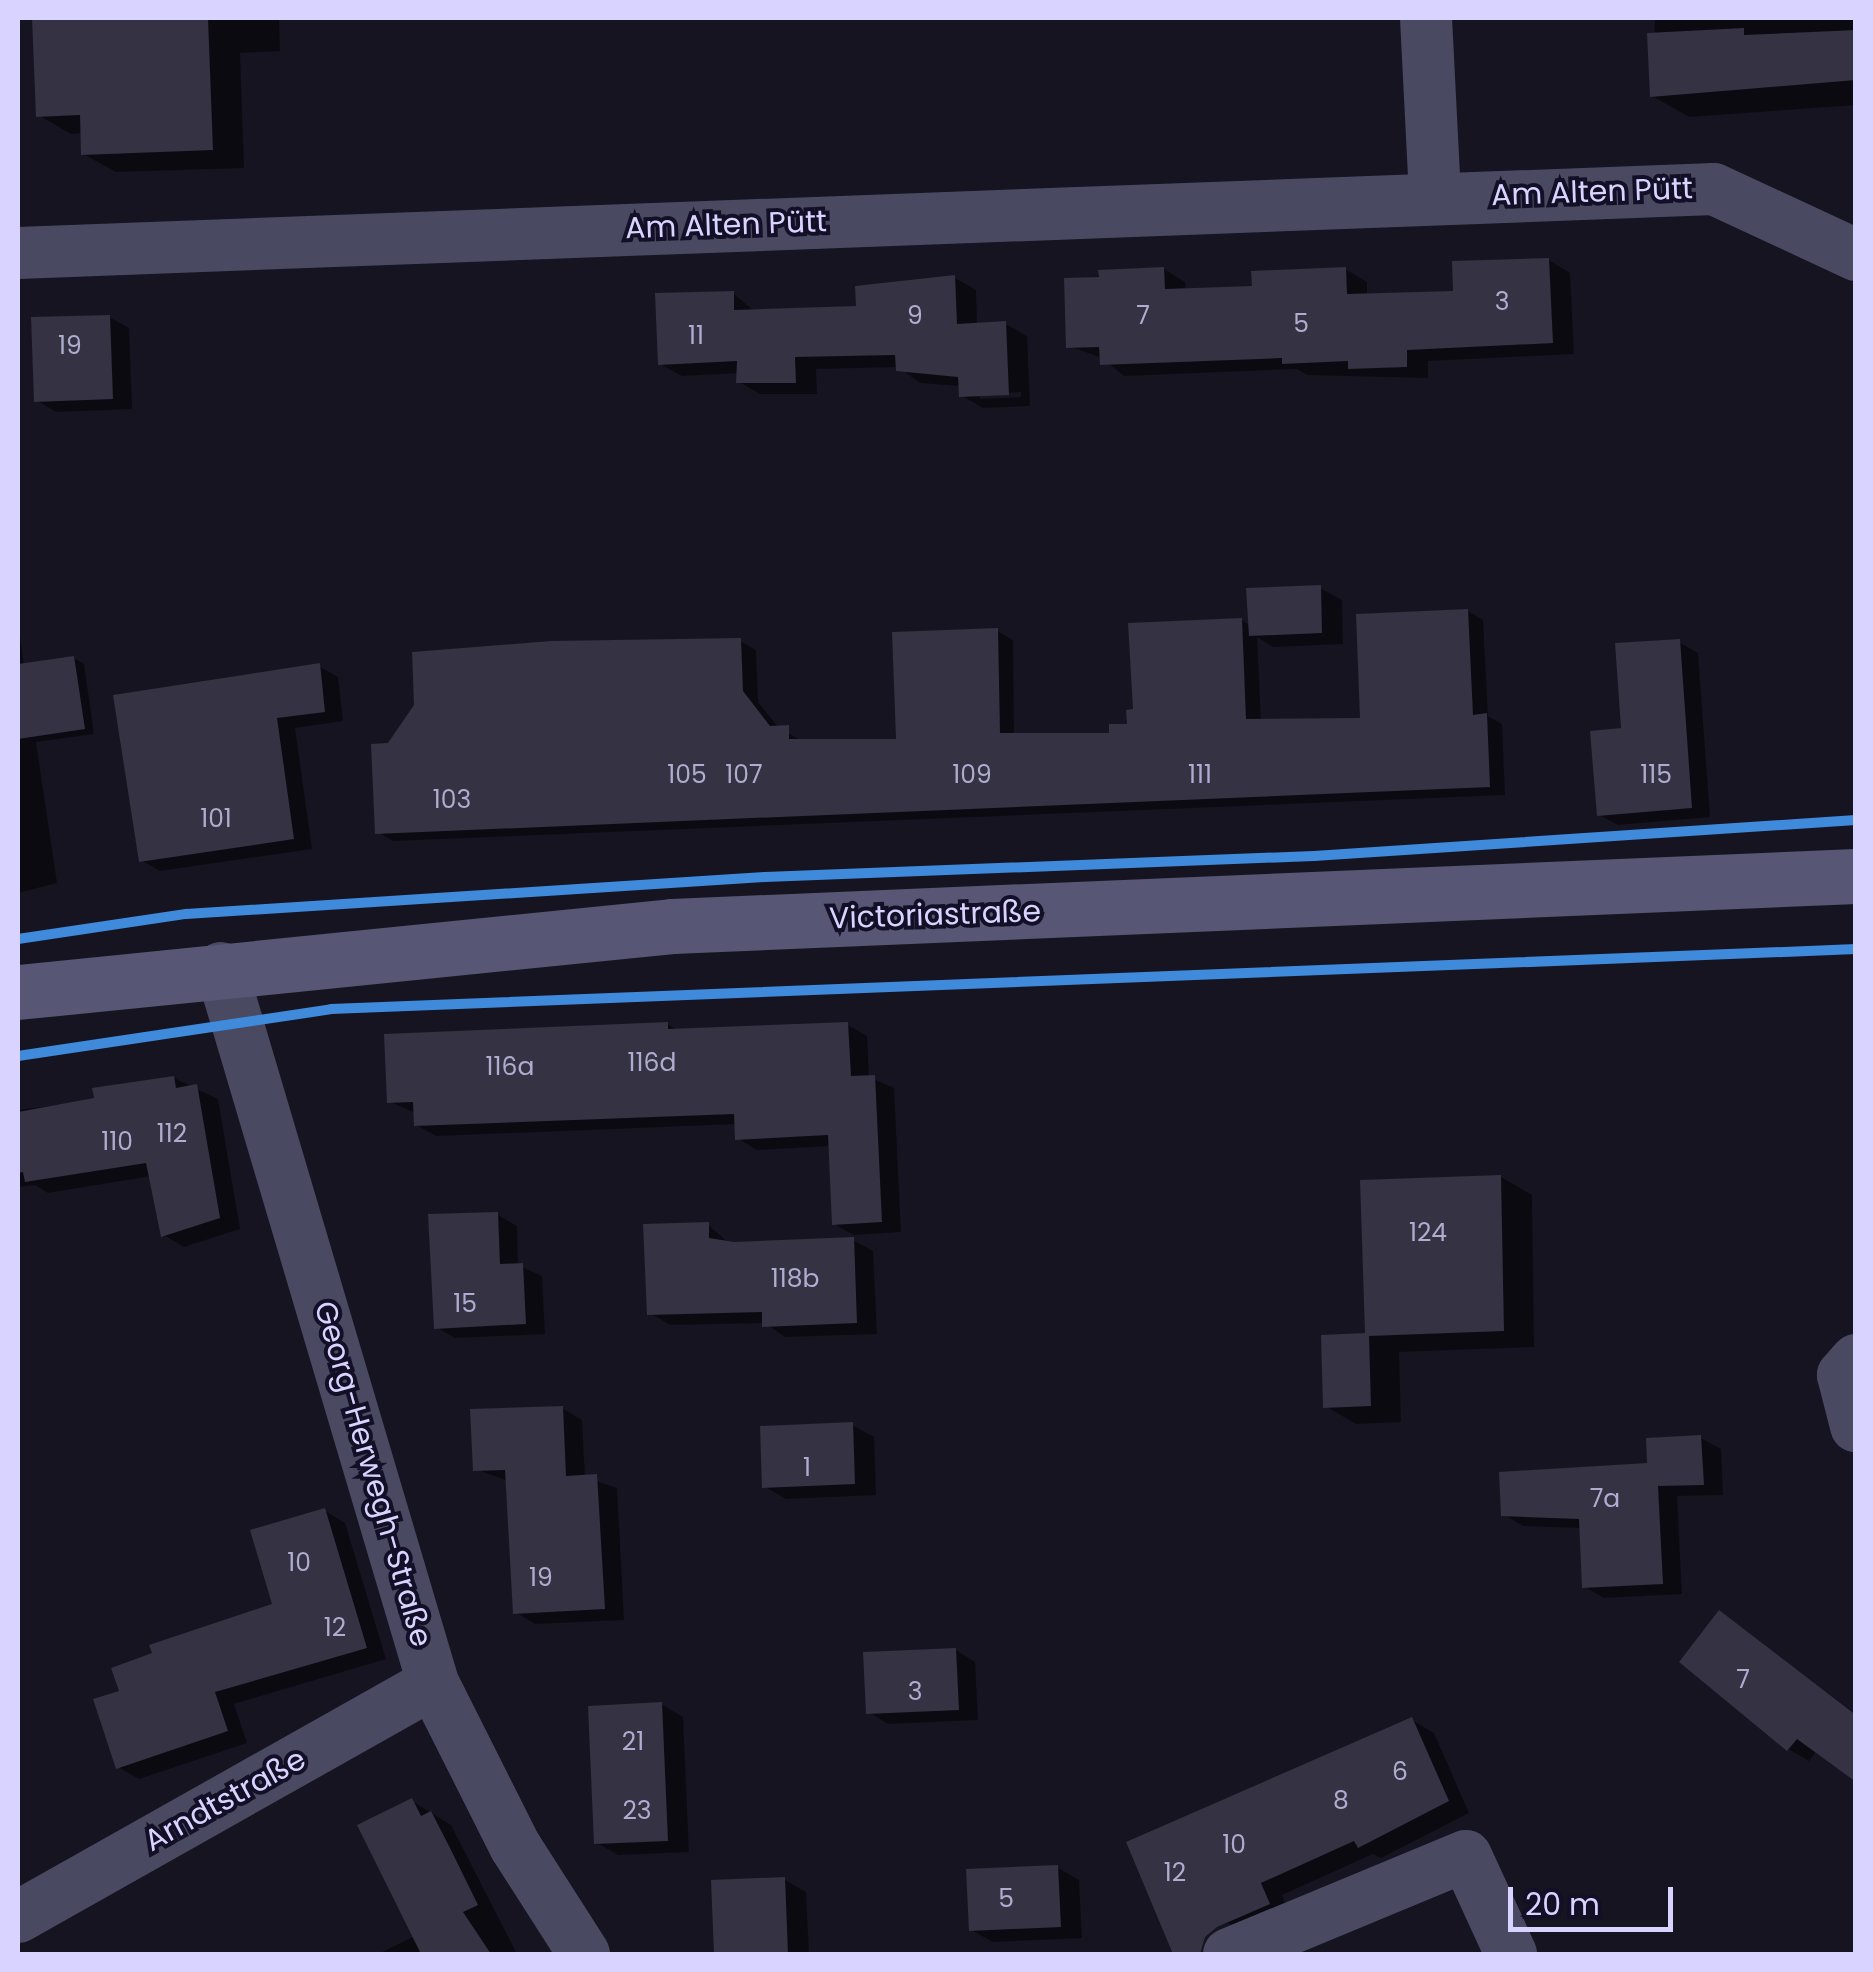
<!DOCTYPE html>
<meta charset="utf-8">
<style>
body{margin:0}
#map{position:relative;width:1873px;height:1972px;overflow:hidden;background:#161421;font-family:Poppins,sans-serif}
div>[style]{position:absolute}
.shadow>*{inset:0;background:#0007}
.building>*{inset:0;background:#343243}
.minor>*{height:52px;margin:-26px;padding:0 26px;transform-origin:26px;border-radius:26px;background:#4a4962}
.secondary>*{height:55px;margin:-27.5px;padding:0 27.5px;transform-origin:27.5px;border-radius:27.5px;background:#575674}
.cycleway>*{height:10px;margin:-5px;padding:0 5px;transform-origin:5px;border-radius:5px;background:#408adc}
span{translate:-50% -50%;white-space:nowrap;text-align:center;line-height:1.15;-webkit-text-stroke:8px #130f26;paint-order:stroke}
.number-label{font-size:25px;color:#b0acd0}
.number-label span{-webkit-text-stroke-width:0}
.street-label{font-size:30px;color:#d9d4ff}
.frame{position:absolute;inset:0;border:20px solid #d9d4ff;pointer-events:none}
.scale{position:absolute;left:1508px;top:1887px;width:165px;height:45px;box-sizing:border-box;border:5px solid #d9d4ff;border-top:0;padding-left:12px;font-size:30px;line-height:35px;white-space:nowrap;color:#d9d4ff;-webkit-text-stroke:8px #130f26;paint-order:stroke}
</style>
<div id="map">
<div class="shadow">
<div style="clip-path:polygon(35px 18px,279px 18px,280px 51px,240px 53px,244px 168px,116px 172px,83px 154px,83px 133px,71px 134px,38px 115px)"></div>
<div style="clip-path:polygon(1655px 18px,1856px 18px,1856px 105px,1689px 117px,1652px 96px)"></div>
<div style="clip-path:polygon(1549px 260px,1570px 273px,1574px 354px,1428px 361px,1428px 378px,1307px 375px,1297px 369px,1124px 376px,1102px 358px,1069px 346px,1067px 280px,1164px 269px,1185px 282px,1186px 291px,1254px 288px,1345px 269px,1367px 282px,1367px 296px,1455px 293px)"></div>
<div style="clip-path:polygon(evenodd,955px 278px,976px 290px,977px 325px,1006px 324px,1027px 336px,1030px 406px,983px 408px,962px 396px,961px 386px,920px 383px,898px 367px,816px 369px,817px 394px,760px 394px,739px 382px,739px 373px,682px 376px,660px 364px,733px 293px,755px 312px,858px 309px,955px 278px,1021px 392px,1021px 397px,980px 399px,980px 394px,1021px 392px)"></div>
<div style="clip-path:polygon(109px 317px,129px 328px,132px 409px,56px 412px,36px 400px)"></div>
<div style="clip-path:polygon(1320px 588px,1342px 600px,1343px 644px,1273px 647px,1257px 637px,1261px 721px,1362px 720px,1468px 611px,1483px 620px,1488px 716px,1502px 724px,1505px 795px,393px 841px,378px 832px,390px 745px,740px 641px,756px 650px,758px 702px,779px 728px,804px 742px,898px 742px,997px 631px,1013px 640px,1014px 735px,1112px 735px,1130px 726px,1135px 712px,1241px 620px,1251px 626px)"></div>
<div style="clip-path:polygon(18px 621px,24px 666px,74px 658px,84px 664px,94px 734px,36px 742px,57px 883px,18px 893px)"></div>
<div style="clip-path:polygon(1679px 642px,1698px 653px,1710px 817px,1618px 825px,1599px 815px,1623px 731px)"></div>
<div style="clip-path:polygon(319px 666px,338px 677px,343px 721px,295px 728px,312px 849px,160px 871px,141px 860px)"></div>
<div style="clip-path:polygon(667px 1024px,679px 1031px,848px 1025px,867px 1036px,869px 1077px,894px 1088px,901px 1232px,854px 1235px,834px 1224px,831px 1146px,757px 1150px,737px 1138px,737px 1124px,436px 1136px,416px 1125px,416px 1113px,390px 1102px)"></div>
<div style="clip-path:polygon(174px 1078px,218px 1099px,240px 1229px,184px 1247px,164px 1235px,151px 1176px,48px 1193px,35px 1185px,18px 1187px,18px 1110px,97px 1100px)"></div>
<div style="clip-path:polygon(1501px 1177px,1532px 1195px,1534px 1347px,1399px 1352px,1401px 1422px,1356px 1424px,1325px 1406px,1368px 1335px)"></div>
<div style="clip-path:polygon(498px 1215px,517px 1226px,518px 1265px,542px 1276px,545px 1334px,455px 1338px,436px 1327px)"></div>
<div style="clip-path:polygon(708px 1225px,729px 1243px,853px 1240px,873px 1251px,877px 1334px,785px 1337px,765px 1323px,670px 1325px,650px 1313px)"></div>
<div style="clip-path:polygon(562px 1408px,582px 1420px,585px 1477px,617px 1488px,624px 1620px,535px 1624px,515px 1612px,508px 1481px,475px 1469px)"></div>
<div style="clip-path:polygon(852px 1425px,874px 1437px,876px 1495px,786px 1499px,765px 1487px)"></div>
<div style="clip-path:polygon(1701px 1438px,1721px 1449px,1723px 1495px,1677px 1496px,1682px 1594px,1604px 1598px,1585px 1587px,1582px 1528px,1523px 1526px,1503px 1514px,1650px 1465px)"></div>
<div style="clip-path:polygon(325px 1511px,345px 1523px,386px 1659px,234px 1704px,247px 1743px,139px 1779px,118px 1767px,122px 1692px,155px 1655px,275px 1606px)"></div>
<div style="clip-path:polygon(1720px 1613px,1856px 1714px,1856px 1779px,1817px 1750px,1809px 1761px,1788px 1749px,1683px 1662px)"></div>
<div style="clip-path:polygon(956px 1650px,975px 1662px,978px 1720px,888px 1724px,869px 1712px)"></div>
<div style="clip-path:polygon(661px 1704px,683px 1717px,689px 1852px,618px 1855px,597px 1843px)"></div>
<div style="clip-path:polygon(1412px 1720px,1434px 1733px,1469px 1813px,1381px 1858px,1373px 1854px,1282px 1895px,1291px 1917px,1248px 1934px,1228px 1923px,1185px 1937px)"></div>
<div style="clip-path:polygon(412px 1801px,451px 1825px,517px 1954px,378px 1954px,415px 1936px)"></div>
<div style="clip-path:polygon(1058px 1868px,1079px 1880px,1082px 1938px,993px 1942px,971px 1930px)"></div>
<div style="clip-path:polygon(785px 1880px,806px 1892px,809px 1954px,717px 1954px,714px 1882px)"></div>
</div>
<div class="building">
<div style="clip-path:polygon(32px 18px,208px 18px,213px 150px,81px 155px,80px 115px,36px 117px)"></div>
<div style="clip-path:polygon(1744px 28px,1744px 35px,1856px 30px,1856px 80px,1650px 97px,1647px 33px)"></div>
<div style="clip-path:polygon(1549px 258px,1553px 343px,1407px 350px,1407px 367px,1348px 369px,1348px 361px,1282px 364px,1282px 358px,1100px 365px,1099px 347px,1066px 348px,1064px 278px,1099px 277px,1098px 270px,1164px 267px,1165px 289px,1252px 286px,1251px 271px,1346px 267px,1347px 294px,1453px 291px,1452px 261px)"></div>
<div style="clip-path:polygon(955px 275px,957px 324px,1006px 321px,1009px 395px,959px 397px,958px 377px,896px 371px,895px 355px,795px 357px,796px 383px,736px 383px,737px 361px,658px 365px,655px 293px,734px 291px,734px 310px,856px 306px,855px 286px)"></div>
<div style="clip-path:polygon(110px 315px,113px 399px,34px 402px,31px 317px)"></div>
<div style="clip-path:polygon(1321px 585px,1322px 633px,1249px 636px,1246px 588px)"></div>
<div style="clip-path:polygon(1468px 609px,1473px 715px,1487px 713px,1490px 787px,375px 834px,371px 744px,388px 743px,414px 705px,412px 652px,551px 641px,741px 638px,743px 691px,770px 726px,789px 725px,789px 739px,896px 739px,892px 632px,998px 628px,1000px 733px,1109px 733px,1109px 724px,1127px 724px,1126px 710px,1133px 709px,1128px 623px,1242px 618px,1246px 719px,1360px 718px,1356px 614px)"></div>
<div style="clip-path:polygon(1680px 639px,1692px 808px,1597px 816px,1590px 731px,1621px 728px,1615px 643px)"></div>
<div style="clip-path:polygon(74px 656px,85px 729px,18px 739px,18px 664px)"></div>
<div style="clip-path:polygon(320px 663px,325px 712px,277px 718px,294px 839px,139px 862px,113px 695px)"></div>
<div style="clip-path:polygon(668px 1022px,668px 1029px,848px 1022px,851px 1076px,875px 1075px,882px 1222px,832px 1225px,828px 1135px,735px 1140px,734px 1114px,414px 1126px,413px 1102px,387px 1103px,384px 1034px)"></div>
<div style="clip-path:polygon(174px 1076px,176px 1088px,197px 1084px,220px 1218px,161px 1237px,146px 1163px,25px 1182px,23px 1172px,18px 1173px,18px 1112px,94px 1098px,92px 1088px)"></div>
<div style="clip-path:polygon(1501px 1175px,1504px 1331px,1369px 1336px,1371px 1406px,1323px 1408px,1321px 1335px,1365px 1333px,1360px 1180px)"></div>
<div style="clip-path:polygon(498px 1212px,500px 1264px,523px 1263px,526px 1324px,434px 1329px,428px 1214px)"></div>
<div style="clip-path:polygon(709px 1222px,709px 1238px,734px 1242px,854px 1237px,857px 1323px,762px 1327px,762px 1312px,647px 1315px,643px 1224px)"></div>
<div style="clip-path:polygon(563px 1406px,566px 1476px,597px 1474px,605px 1609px,513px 1614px,505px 1470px,473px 1471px,470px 1409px)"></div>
<div style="clip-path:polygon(853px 1422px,855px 1484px,762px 1488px,760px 1426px)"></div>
<div style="clip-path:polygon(1701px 1435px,1704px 1485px,1658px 1486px,1663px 1584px,1582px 1588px,1579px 1519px,1501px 1516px,1499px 1472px,1647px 1463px,1646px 1438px)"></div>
<div style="clip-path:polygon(325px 1508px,367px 1648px,215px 1692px,228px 1731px,116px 1769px,93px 1699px,119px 1691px,111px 1668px,152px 1653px,149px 1645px,272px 1604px,250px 1530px)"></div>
<div style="clip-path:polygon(1719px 1610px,1856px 1715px,1856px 1782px,1797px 1739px,1787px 1751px,1679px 1662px)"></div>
<div style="clip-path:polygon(956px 1648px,959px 1710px,866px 1714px,863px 1652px)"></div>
<div style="clip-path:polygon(662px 1702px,668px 1841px,594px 1844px,588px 1706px)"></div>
<div style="clip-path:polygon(1412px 1717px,1449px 1801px,1358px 1848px,1354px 1841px,1261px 1883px,1270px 1904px,1217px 1927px,1205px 1937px,1200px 1954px,1173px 1954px,1126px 1842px)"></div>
<div style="clip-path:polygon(412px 1798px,421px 1816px,431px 1811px,450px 1848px,478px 1905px,463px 1912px,491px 1954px,421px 1954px,357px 1825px)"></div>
<div style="clip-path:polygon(1058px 1865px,1061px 1927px,969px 1931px,966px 1869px)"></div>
<div style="clip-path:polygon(785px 1877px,788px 1954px,714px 1954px,711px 1880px)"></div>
</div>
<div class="minor">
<div style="left:1426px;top:18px;width:179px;rotate:87.1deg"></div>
<div style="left:18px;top:253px;width:1697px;rotate:-2.16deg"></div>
<div style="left:1714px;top:189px;width:157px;rotate:24.9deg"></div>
<div style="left:221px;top:968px;width:746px;rotate:73.48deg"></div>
<div style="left:433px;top:1683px;width:182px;rotate:63.3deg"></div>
<div style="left:515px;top:1846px;width:128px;rotate:57.4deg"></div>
<div style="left:1856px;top:1360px;width:20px;rotate:131deg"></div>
<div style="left:1843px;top:1375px;width:53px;rotate:75.7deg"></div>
<div style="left:18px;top:1917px;width:476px;rotate:-29.4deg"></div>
<div style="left:1229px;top:1954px;width:256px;rotate:-22.5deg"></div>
<div style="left:1466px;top:1856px;width:108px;rotate:65.3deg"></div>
</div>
<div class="secondary">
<div style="left:18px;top:992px;width:657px;rotate:-5.76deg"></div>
<div style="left:672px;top:926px;width:1185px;rotate:-2.42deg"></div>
</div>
<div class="cycleway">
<div style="left:18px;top:939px;width:170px;rotate:-8.5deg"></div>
<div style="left:186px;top:914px;width:580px;rotate:-3.66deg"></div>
<div style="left:765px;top:877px;width:549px;rotate:-2.19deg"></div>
<div style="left:1314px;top:856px;width:543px;rotate:-3.8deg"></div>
<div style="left:18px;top:1056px;width:317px;rotate:-8.5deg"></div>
<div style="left:331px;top:1009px;width:1526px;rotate:-2.25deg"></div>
</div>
<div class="number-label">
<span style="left:1502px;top:302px">3</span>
<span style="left:915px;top:316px">9</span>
<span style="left:1143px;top:316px">7</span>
<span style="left:1301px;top:324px">5</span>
<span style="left:696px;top:336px">11</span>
<span style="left:70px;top:346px">19</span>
<span style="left:687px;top:775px">105</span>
<span style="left:744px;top:775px">107</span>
<span style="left:972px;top:775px">109</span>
<span style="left:1200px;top:775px">111</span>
<span style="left:1656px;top:775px">115</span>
<span style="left:452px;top:800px">103</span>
<span style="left:216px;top:819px">101</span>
<span style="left:652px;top:1063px">116d</span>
<span style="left:510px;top:1067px">116a</span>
<span style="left:172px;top:1134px">112</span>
<span style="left:117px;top:1142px">110</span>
<span style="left:1428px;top:1233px">124</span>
<span style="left:795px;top:1279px">118b</span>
<span style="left:465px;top:1304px">15</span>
<span style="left:807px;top:1468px">1</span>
<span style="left:1605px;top:1499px">7a</span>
<span style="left:299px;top:1563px">10</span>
<span style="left:541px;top:1578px">19</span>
<span style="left:335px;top:1628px">12</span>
<span style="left:1743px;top:1680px">7</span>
<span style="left:915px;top:1692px">3</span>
<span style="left:633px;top:1742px">21</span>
<span style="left:1400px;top:1772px">6</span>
<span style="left:1341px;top:1801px">8</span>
<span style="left:637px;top:1811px">23</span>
<span style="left:1234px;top:1845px">10</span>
<span style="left:1175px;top:1873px">12</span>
<span style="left:1006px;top:1899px">5</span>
</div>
<div class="street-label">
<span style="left:1592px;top:192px;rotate:-2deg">Am Alten Pütt</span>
<span style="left:726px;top:225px;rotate:-2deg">Am Alten Pütt</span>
<span style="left:935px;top:915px;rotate:-2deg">Victoriastraße</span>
<span style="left:373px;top:1474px;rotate:74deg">Georg-Herwegh-Straße</span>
<span style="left:225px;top:1800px;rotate:-29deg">Arndtstraße</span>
</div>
<div class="frame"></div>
<div class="scale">20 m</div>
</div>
